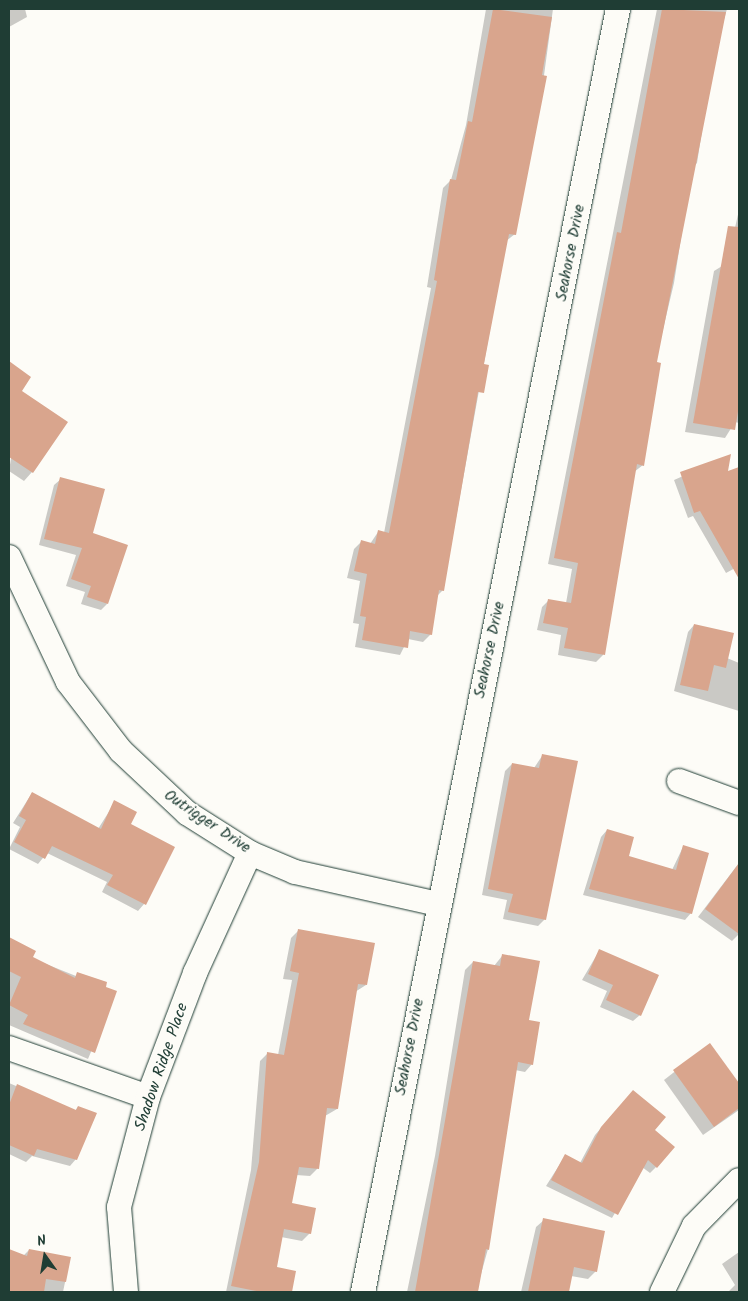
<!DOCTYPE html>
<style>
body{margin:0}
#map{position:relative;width:748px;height:1301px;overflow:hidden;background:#fdfcf7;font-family:Kalam,sans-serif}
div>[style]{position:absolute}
.shadow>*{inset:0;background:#0003}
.building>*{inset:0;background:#d9a58d}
.roads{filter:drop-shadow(0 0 1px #1f3d34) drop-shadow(0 0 1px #1f3d34)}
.minor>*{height:24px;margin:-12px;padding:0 12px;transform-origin:12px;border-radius:12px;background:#fdfcf7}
span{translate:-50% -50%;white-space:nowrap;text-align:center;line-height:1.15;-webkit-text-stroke:4px #fdfcf7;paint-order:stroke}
.street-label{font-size:16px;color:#1f3d34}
.frame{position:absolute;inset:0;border:10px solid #1f3d34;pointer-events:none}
.north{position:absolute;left:20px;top:1231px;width:50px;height:50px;-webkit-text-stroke:4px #fdfcf7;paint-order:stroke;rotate:347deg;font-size:14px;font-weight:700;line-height:20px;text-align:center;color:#1f3d34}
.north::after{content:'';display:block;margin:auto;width:18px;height:22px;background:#1f3d34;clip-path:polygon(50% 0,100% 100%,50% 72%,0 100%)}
</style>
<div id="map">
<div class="shadow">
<div style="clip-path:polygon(9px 9px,25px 9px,27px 17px,9px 27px)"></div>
<div style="clip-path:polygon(486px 9px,553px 9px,540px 105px,515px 234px,506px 241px,443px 590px,436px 597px,431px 634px,423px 642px,408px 639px,400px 655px,355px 647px,359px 624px,353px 623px,360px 581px,347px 578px,354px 549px,361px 542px,370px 544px,378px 532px,384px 533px,431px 288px,427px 287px,443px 188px,451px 180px,466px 125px)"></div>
<div style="clip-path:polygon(657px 9px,727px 9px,714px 55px,697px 163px,692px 168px,674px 283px,655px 363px,643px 465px,634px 472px,603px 655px,596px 662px,558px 655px,561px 635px,537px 630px,542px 607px,549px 600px,566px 603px,572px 569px,548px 564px)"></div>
<div style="clip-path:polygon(739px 210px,739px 423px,735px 422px,725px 438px,685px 432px,714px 271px,727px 263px)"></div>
<div style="clip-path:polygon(9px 362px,30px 377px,20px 391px,32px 472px,24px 481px,9px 471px,12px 452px)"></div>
<div style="clip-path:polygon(729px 456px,727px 472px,739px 468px,739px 566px,726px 573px,693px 516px,688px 518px,674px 480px)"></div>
<div style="clip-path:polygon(61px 479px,92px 534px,107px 604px,101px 610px,81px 604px,85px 592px,66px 586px,76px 555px,39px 545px,54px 485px)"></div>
<div style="clip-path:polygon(694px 625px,727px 658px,739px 663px,739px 711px,674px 691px,688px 632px)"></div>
<div style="clip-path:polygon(542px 756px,545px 919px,538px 926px,503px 919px,507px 900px,482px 895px,505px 771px,512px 764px,534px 768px)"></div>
<div style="clip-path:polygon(32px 793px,98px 829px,115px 802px,129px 825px,144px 904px,138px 911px,102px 892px,107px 882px,47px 853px,38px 864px,9px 849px,20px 827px,13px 823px)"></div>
<div style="clip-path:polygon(607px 830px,627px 857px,672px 870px,683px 847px,691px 913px,685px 920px,583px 895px,601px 837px)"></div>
<div style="clip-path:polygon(739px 863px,739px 934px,732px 941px,698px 917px)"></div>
<div style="clip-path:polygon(299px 930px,366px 985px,355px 992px,337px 1109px,325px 1116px,317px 1169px,310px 1176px,296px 1175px,290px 1204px,310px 1233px,302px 1241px,281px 1237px,275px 1268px,294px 1272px,290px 1292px,226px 1292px,251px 1170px,260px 1061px,267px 1054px,278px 1055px,292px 980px,283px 979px,291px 938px)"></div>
<div style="clip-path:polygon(9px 939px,34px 951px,31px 958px,116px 992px,88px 1059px,9px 1025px)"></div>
<div style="clip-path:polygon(599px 951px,640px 1015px,633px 1021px,600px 1007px,607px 991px,582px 980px)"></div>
<div style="clip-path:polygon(502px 956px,527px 1021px,532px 1064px,525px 1072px,515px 1070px,488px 1249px,476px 1292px,407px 1292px,435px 1156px,465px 970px,473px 962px,494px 966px)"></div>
<div style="clip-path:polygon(710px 1044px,739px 1088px,739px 1110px,703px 1135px,664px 1080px)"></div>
<div style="clip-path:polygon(9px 1083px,75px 1111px,78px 1107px,76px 1159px,70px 1166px,32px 1156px,26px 1162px,9px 1154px)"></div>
<div style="clip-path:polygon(627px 1098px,653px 1130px,656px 1167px,650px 1173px,642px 1167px,612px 1218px,546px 1186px,565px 1156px,580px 1163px,595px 1135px)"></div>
<div style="clip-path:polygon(544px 1220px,596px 1271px,588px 1279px,571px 1276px,568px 1292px,521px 1292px,536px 1227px)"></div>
<div style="clip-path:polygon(9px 1250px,23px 1256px,29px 1250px,70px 1258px,63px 1292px,9px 1292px)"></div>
<div style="clip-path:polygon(739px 1252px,739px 1292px,728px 1292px,735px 1285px,722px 1264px)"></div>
</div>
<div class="building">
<div style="clip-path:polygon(493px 9px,552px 17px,542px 75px,547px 76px,516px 235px,509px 234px,484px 364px,489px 365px,484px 393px,478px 392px,444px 591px,439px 590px,432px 635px,410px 631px,408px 648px,362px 640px,366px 617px,360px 616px,367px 574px,354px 571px,361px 540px,375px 544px,378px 530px,389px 533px,437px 281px,434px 280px,450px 179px,456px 180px,468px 121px,472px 122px)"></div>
<div style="clip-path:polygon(662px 9px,726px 12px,657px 362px,661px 363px,644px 466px,637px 464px,605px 655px,564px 648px,568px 628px,543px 623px,548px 599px,571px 603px,578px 563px,554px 558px,617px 232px,621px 233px)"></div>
<div style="clip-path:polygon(728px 226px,739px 227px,739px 405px,735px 430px,693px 423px)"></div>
<div style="clip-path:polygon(9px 361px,31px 377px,22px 391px,68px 422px,33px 473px,9px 457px)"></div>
<div style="clip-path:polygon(731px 454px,728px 471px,739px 467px,739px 579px,700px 511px,694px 513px,680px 472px)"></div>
<div style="clip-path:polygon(60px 477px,105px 489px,93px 533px,128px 545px,108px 604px,87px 597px,91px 586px,71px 579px,82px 548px,44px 539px)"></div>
<div style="clip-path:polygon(694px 624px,734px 633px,726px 668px,714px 665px,708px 691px,680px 685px)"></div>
<div style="clip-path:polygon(542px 754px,578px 761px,546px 920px,508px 912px,513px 894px,488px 889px,512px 763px,539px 768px)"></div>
<div style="clip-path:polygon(32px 792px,101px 829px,114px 800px,137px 812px,131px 824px,175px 847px,146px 905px,107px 885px,113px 875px,52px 846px,45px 859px,14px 842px,26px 820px,19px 816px)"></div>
<div style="clip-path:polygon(607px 829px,634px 837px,629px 856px,676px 870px,683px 845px,709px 853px,692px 914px,589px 889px)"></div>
<div style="clip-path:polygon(739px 863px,739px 934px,705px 909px)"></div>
<div style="clip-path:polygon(298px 929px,375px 943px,367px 985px,358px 984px,338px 1109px,327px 1108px,319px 1169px,299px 1167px,292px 1203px,316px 1208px,311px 1234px,284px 1229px,277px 1267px,296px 1271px,292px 1292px,261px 1292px,231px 1286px,259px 1162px,267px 1052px,284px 1055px,299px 973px,290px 971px)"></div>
<div style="clip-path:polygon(9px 937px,36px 951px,33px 957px,75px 978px,77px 972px,107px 982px,106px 987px,117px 991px,95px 1053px,23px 1024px,28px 1015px,9px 1005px,21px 977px,9px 971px)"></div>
<div style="clip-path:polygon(599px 949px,659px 975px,641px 1016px,606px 1000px,613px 985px,588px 974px)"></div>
<div style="clip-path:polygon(502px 954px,540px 961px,529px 1020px,540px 1022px,533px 1065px,518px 1062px,489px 1250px,486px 1249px,478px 1292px,415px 1292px,473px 961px,500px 966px)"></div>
<div style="clip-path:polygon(710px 1043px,739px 1083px,739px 1108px,714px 1127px,673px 1070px)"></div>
<div style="clip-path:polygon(17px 1084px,76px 1110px,78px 1106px,97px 1113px,77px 1160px,37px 1149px,34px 1156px,9px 1145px,9px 1105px)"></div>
<div style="clip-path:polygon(633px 1090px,666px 1117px,655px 1130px,675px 1147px,657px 1168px,648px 1160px,618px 1215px,551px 1180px,565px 1154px,582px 1163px,601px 1127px)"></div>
<div style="clip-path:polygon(543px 1218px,605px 1231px,597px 1272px,574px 1267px,569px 1292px,528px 1292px)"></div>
<div style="clip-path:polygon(9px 1249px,27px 1256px,29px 1249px,71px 1257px,66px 1282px,46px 1279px,44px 1292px,9px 1292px)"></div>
</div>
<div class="roads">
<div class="minor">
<div style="left:9px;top:557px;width:138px;rotate:64.7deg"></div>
<div style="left:68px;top:682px;width:87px;rotate:52.5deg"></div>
<div style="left:121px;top:751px;width:91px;rotate:43.2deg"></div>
<div style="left:187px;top:813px;width:75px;rotate:32.4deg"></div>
<div style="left:250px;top:853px;width:49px;rotate:22.9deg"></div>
<div style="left:295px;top:872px;width:147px;rotate:12.6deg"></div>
<div style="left:679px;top:781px;width:64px;rotate:20.1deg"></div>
<div style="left:9px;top:1048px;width:147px;rotate:19.4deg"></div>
<div style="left:126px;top:1292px;width:85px;rotate:-94.7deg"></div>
<div style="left:119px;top:1207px;width:114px;rotate:-75.2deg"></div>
<div style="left:148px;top:1097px;width:133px;rotate:-69.2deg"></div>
<div style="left:195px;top:973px;width:132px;rotate:-65.4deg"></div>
<div style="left:363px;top:1292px;width:1308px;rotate:-78.76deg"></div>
<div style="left:662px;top:1292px;width:73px;rotate:-64.1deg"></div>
<div style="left:694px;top:1226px;width:64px;rotate:-45.6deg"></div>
</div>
</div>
<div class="street-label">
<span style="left:571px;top:253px;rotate:-79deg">Seahorse Drive</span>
<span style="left:490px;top:650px;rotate:-78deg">Seahorse Drive</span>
<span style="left:207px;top:822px;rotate:34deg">Outrigger Drive</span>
<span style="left:410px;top:1047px;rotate:-79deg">Seahorse Drive</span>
<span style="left:162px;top:1067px;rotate:-71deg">Shadow Ridge Place</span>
</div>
<div class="frame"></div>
<div class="north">N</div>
</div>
